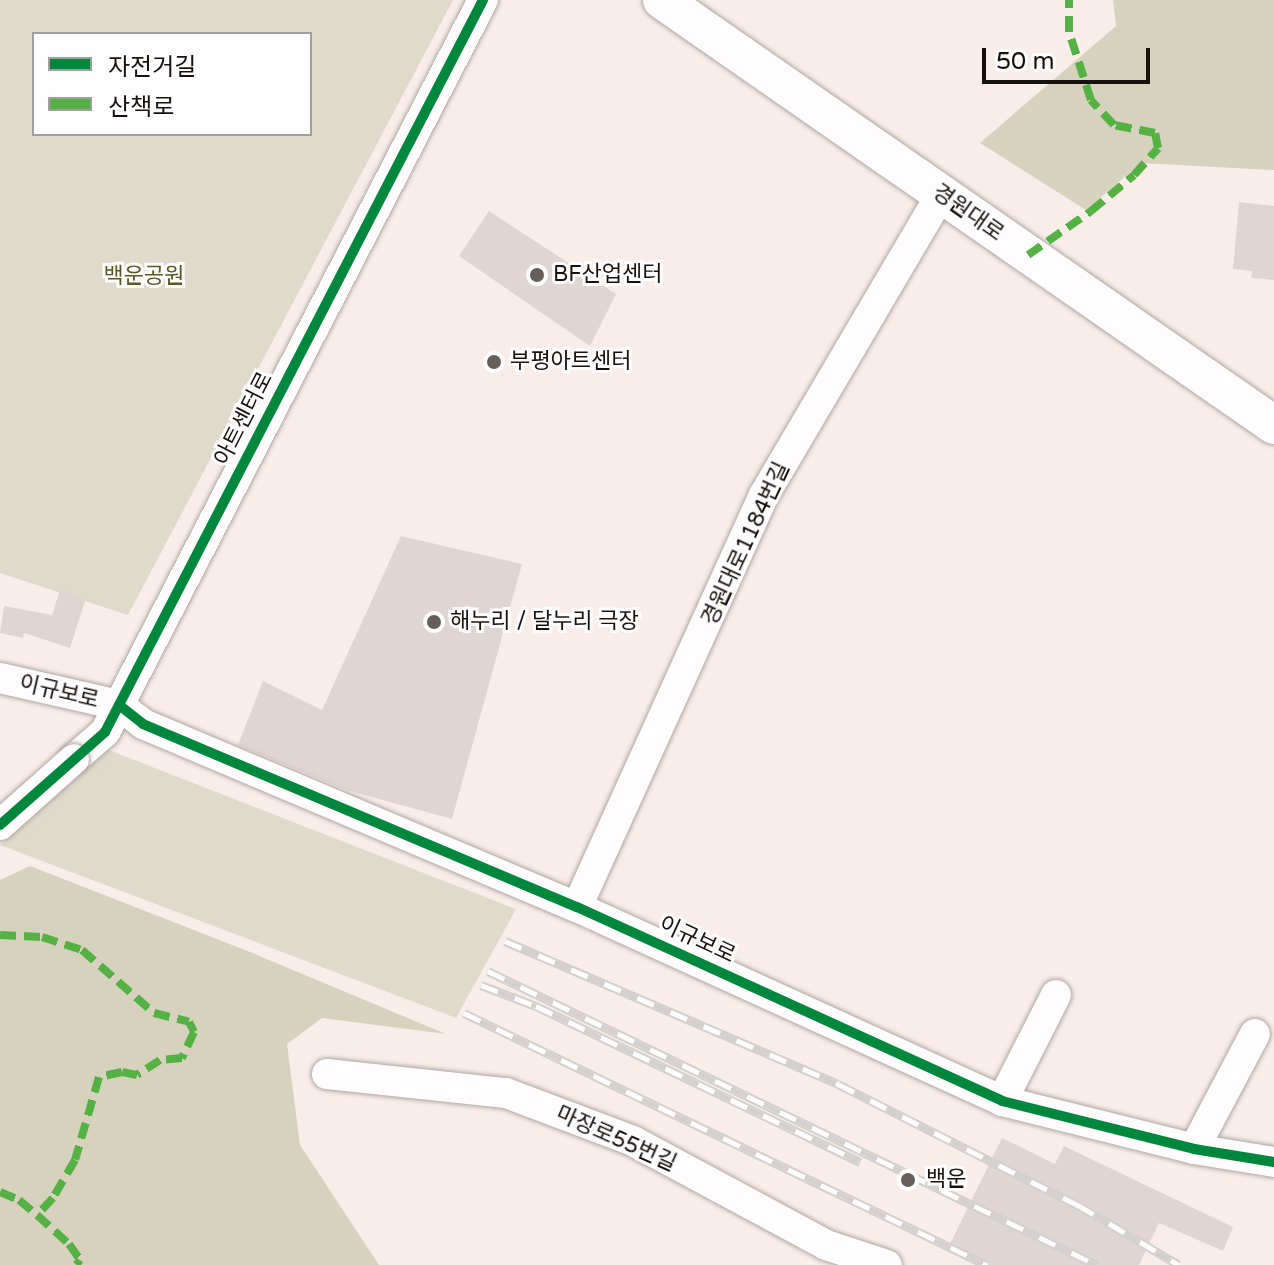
<!DOCTYPE html>
<meta charset="utf-8">
<style>
body{margin:0}
#map{position:relative;width:1274px;height:1265px;overflow:hidden;background:#f8ede8;font-family:"Varela Round","Noto Sans KR",sans-serif}
div>[style]{position:absolute}
.green>*{inset:0;background:#dfdaca}
.forest>*{inset:0;background:#d6d2bd}
.building>*{inset:0;background:#dfd6d3}
.roads{filter:drop-shadow(0 0 2px #afa7a3) drop-shadow(0 0 2px #afa7a3)}
.minor>*{height:30px;margin:-15px;padding:0 15px;transform-origin:15px;border-radius:15px;background:#fefcfc}
.major>*{height:38px;margin:-19px;padding:0 19px;transform-origin:19px;border-radius:19px;background:#fefcfc}
.rail>*{height:9px;margin-top:-4.5px;transform-origin:0;background:repeating-linear-gradient(90deg,#fdfdfd 0 18px,#d3d0ce 0 36px);box-sizing:border-box;border-block:2px solid #d3d0ce}
.bridges{filter:drop-shadow(0 0 2px #afa7a3) drop-shadow(0 0 2px #afa7a3)}
.minor-bridge>*{height:30px;margin:-15px;padding:0 15px;transform-origin:15px;border-radius:15px;background:#fefcfc}
.quiet>*{height:8px;margin-top:-4px;transform-origin:0;background:repeating-linear-gradient(90deg,#55b144 0 16px,transparent 0 24px)}
.cycleway>*{height:10px;margin:-5px;padding:0 5px;transform-origin:5px;border-radius:5px;background:#00873e}
.dots>*{width:22px;height:22px;translate:-50% -50%;box-sizing:border-box;border:4px solid #fdfdfd;border-radius:50%}
span{translate:-50% -50%;white-space:nowrap;text-align:center;line-height:1.15;-webkit-text-stroke:6px #fdfdfd;paint-order:stroke}
.street-label{font-size:22px;color:#17110e}
.poi-label{font-size:22px;color:#17110e}
.left{translate:0 -50%;text-align:left}
.park-label{font-size:22px;color:#5a5923}
.legend{position:absolute;left:32px;top:32px;width:280px;height:104px;box-sizing:border-box;background:#fdfdfd;border:2px solid #a19f9d;margin:0;padding:10px 14px;list-style:none;font-size:24px;color:#17110e}
.legend li{display:flex;align-items:center;gap:16px;height:40px}
.legend b{width:40px;border:2px solid #a19f9d}
.scale{position:absolute;left:982px;top:48px;width:168px;height:36px;box-sizing:border-box;border:4px solid #17110e;border-top:0;padding-left:10px;font-size:24px;line-height:28px;white-space:nowrap;color:#17110e;-webkit-text-stroke:6px #fdfdfd;paint-order:stroke}
</style>
<div id="map">
<div class="green">
<div style="clip-path:polygon(evenodd,0 0,453px 0,128px 615px,0 573px,0 0,34px 34px,310px 34px,310px 134px,34px 134px,34px 34px)"></div>
<div style="clip-path:polygon(106px 749px,516px 909px,456px 1018px,0 845px)"></div>
</div>
<div class="forest">
<div style="clip-path:polygon(1113px 0,1274px 0,1274px 170px,1141px 163px,1086px 210px,980px 143px,1116px 26px)"></div>
<div style="clip-path:polygon(30px 866px,250px 952px,446px 1034px,322px 1018px,287px 1044px,300px 1145px,379px 1265px,0 1265px,0 880px)"></div>
</div>
<div class="building">
<div style="clip-path:polygon(1239px 202px,1274px 206px,1274px 280px,1251px 278px,1252px 271px,1233px 269px)"></div>
<div style="clip-path:polygon(489px 211px,616px 294px,590px 346px,459px 256px)"></div>
<div style="clip-path:polygon(401px 536px,522px 564px,452px 819px,346px 790px,238px 745px,263px 681px,322px 710px)"></div>
<div style="clip-path:polygon(60px 590px,86px 598px,70px 648px,24px 633px,23px 638px,0 633px,4px 606px,52px 615px)"></div>
<div style="clip-path:polygon(1002px 1138px,1055px 1164px,1064px 1146px,1233px 1227px,1223px 1251px,1159px 1223px,1139px 1265px,980px 1265px,947px 1250px)"></div>
</div>
<div class="roads">
<div class="minor">
<div style="left:0;top:678px;width:122px;rotate:12.8deg"></div>
<div style="left:119px;top:705px;width:31px;rotate:38deg"></div>
<div style="left:143px;top:724px;width:471px;rotate:22.9deg"></div>
<div style="left:577px;top:907px;width:467px;rotate:24.5deg"></div>
<div style="left:1002px;top:1101px;width:198px;rotate:14deg"></div>
<div style="left:1194px;top:1149px;width:81px;rotate:9.2deg"></div>
<div style="left:74px;top:759px;width:41px;rotate:-41.1deg"></div>
<div style="left:105px;top:732px;width:824px;rotate:-62.69deg"></div>
<div style="left:577px;top:907px;width:452px;rotate:-65.6deg"></div>
<div style="left:764px;top:495px;width:348px;rotate:-59.5deg"></div>
<div style="left:327px;top:1074px;width:180px;rotate:6.1deg"></div>
<div style="left:506px;top:1093px;width:136px;rotate:20.7deg"></div>
<div style="left:633px;top:1141px;width:219px;rotate:28.3deg"></div>
<div style="left:826px;top:1245px;width:64px;rotate:18.2deg"></div>
<div style="left:1002px;top:1101px;width:119px;rotate:-63deg"></div>
<div style="left:1194px;top:1149px;width:130px;rotate:-62.1deg"></div>
</div>
<div class="major">
<div style="left:662px;top:0;width:745px;rotate:34.78deg"></div>
</div>
</div>
<div class="rail">
<div style="left:505px;top:941px;width:362px;rotate:23.2deg"></div>
<div style="left:838px;top:1084px;width:269px;rotate:26.8deg"></div>
<div style="left:1078px;top:1205px;width:117px;rotate:30.7deg"></div>
<div style="left:488px;top:971px;width:676px;rotate:25.77deg"></div>
<div style="left:481px;top:985px;width:59px;rotate:20.9deg"></div>
<div style="left:536px;top:1006px;width:360px;rotate:25.7deg"></div>
<div style="left:464px;top:1013px;width:581px;rotate:25.73deg"></div>
</div>
<div class="bridges">
<div class="minor-bridge">
<div style="left:0;top:825px;width:99px;rotate:-41.7deg"></div>
</div>
</div>
<div class="quiet">
<div style="left:1028px;top:255px;width:77px;rotate:-34.9deg"></div>
<div style="left:1091px;top:211px;width:56px;rotate:-39.9deg"></div>
<div style="left:1134px;top:175px;width:36px;rotate:-48deg"></div>
<div style="left:1158px;top:148px;width:15px;rotate:-101deg"></div>
<div style="left:1155px;top:133px;width:42px;rotate:-169deg"></div>
<div style="left:1114px;top:125px;width:34px;rotate:-133deg"></div>
<div style="left:1091px;top:100px;width:71px;rotate:-107.9deg"></div>
<div style="left:1069px;top:32px;width:32px;rotate:-90deg"></div>
<div style="left:0;top:935px;width:42px;rotate:2.7deg"></div>
<div style="left:42px;top:937px;width:42px;rotate:18deg"></div>
<div style="left:82px;top:950px;width:96px;rotate:41.2deg"></div>
<div style="left:154px;top:1013px;width:36px;rotate:14deg"></div>
<div style="left:189px;top:1022px;width:11px;rotate:63deg"></div>
<div style="left:194px;top:1032px;width:29px;rotate:115deg"></div>
<div style="left:182px;top:1058px;width:22px;rotate:175deg"></div>
<div style="left:160px;top:1060px;width:27px;rotate:147deg"></div>
<div style="left:137px;top:1075px;width:15px;rotate:-169deg"></div>
<div style="left:122px;top:1072px;width:24px;rotate:168deg"></div>
<div style="left:99px;top:1077px;width:86px;rotate:106.1deg"></div>
<div style="left:75px;top:1160px;width:44px;rotate:120.1deg"></div>
<div style="left:53px;top:1198px;width:23px;rotate:133deg"></div>
<div style="left:37px;top:1215px;width:43px;rotate:42.2deg"></div>
<div style="left:69px;top:1244px;width:19px;rotate:55deg"></div>
<div style="left:80px;top:1260px;width:6px;rotate:129deg"></div>
<div style="left:0;top:1192px;width:21px;rotate:23deg"></div>
<div style="left:19px;top:1200px;width:23px;rotate:40deg"></div>
</div>
<div class="cycleway">
<div style="left:119px;top:705px;width:31px;rotate:38deg"></div>
<div style="left:143px;top:724px;width:471px;rotate:22.9deg"></div>
<div style="left:577px;top:907px;width:467px;rotate:24.5deg"></div>
<div style="left:1002px;top:1101px;width:198px;rotate:14deg"></div>
<div style="left:1194px;top:1149px;width:81px;rotate:9.2deg"></div>
<div style="left:0;top:825px;width:140px;rotate:-41.5deg"></div>
<div style="left:105px;top:732px;width:824px;rotate:-62.69deg"></div>
</div>
<div class="dots">
<div style="left:537px;top:275px;background:#665e5a"></div>
<div style="left:494px;top:362px;background:#665e5a"></div>
<div style="left:434px;top:622px;background:#665e5a"></div>
<div style="left:908px;top:1180px;background:#665e5a"></div>
</div>
<div class="street-label">
<span style="left:968px;top:213px;rotate:35deg">경원대로</span>
<span style="left:244px;top:419px;rotate:-63deg">아트센터로</span>
<span style="left:746px;top:544px;rotate:-65deg">경원대로1184번길</span>
<span style="left:59px;top:692px;rotate:13deg">이규보로</span>
<span style="left:697px;top:940px;rotate:25deg">이규보로</span>
<span style="left:616px;top:1139px;rotate:24deg">마장로55번길</span>
</div>
<div class="poi-label">
<span class="left" style="left:553px;top:275px">BF산업센터</span>
<span class="left" style="left:510px;top:362px">부평아트센터</span>
<span class="left" style="left:450px;top:622px">해누리 / 달누리 극장</span>
<span class="left" style="left:926px;top:1180px">백운</span>
</div>
<div class="park-label">
<span style="left:144px;top:277px">백운공원</span>
</div>
<ul class="legend">
<li><b style="height:10px;background:#00873e"></b>자전거길</li>
<li><b style="height:10px;background:#55b144"></b>산책로</li>
</ul>
<div class="scale">50 m</div>
</div>
